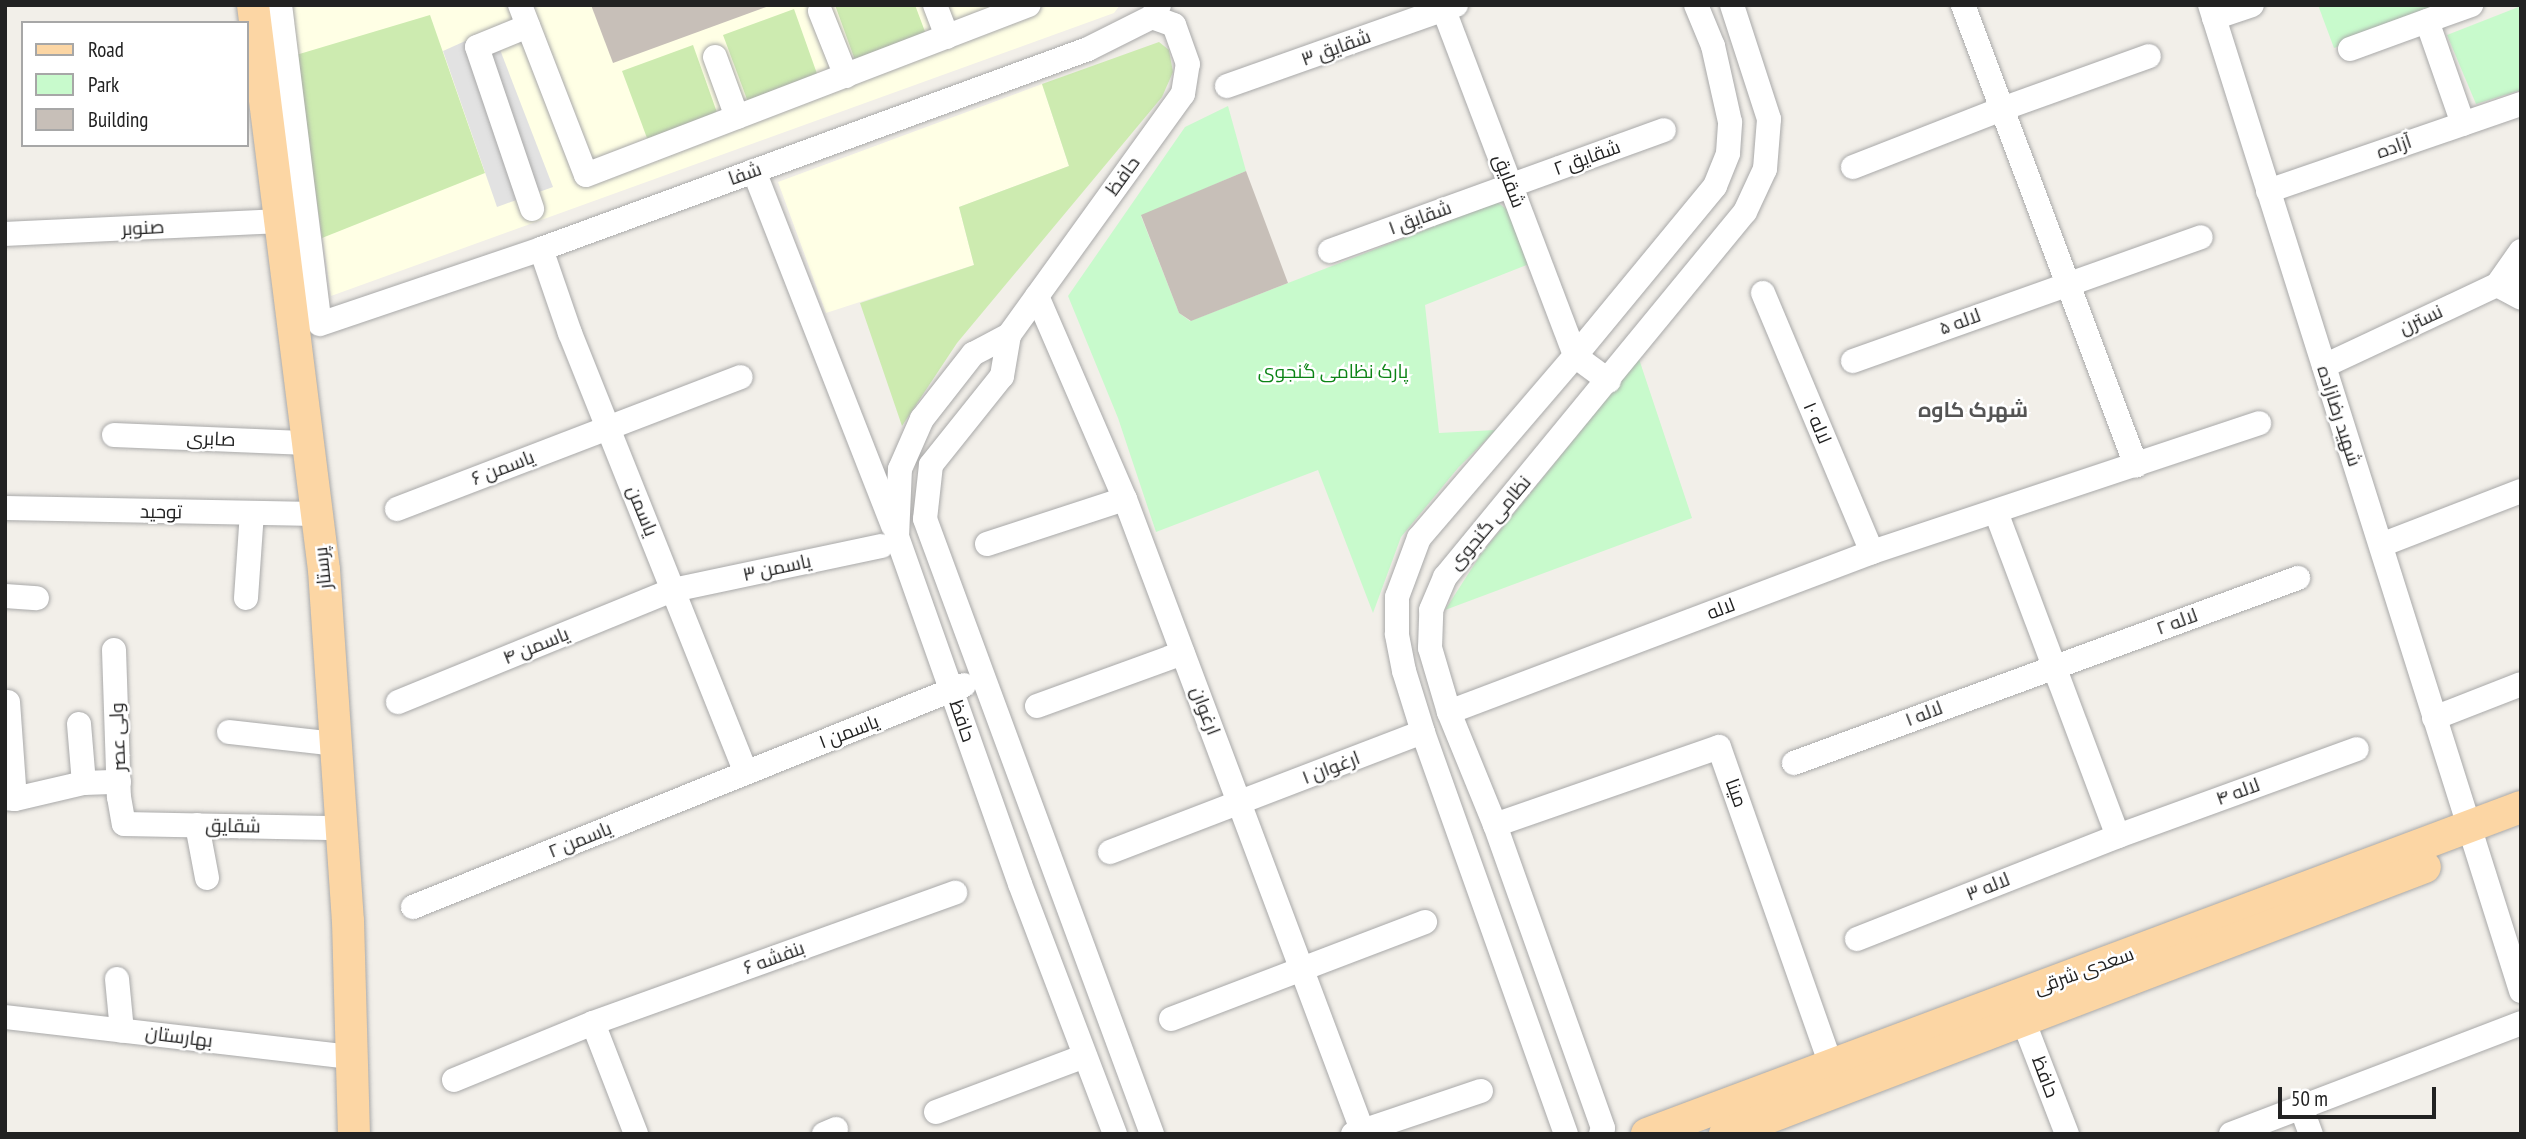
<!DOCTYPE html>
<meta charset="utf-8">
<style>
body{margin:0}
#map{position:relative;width:2526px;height:1139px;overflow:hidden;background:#f2efe9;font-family:"PT Sans Narrow",Cairo,sans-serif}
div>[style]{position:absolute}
.education>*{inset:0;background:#ffffe5}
.grass>*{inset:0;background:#cdebb0}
.park>*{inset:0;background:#c8facc}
.parking>*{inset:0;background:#e2e2e2}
.building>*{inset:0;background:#c7bfb8}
.roads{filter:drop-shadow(0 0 2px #a9a9a9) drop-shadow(0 0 2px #a9a9a9)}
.minor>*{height:24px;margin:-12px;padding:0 12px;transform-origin:12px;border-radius:12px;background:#fff}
.major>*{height:32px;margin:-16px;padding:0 16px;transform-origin:16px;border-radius:16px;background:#fcd6a4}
span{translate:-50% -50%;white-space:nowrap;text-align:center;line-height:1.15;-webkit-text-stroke:5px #fff;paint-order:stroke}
.street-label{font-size:19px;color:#222}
.park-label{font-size:19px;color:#0c8416}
.neighbourhood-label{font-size:21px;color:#555;font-weight:700}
.frame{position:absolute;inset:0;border:7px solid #222;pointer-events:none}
.legend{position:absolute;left:21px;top:21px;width:228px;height:126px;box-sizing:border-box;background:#fff;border:2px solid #a7a7a7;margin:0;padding:9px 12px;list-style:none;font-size:21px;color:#222}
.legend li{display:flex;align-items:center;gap:14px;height:35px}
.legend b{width:35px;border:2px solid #a7a7a7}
.scale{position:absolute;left:2278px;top:1087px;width:158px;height:32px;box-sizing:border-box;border:4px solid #222;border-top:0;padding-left:9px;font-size:21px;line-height:24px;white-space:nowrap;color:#222;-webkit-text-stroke:5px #fff;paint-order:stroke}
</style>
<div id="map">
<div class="education">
<div style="clip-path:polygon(289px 5px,1120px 5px,1114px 13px,331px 296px)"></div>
<div style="clip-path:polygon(1042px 84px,1069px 166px,959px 207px,974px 265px,826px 313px,778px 182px)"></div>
</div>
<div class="grass">
<div style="clip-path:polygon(835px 5px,915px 5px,930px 45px,859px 71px)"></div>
<div style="clip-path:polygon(794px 9px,821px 85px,751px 110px,723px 35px)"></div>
<div style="clip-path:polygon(430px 15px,485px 173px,322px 238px,296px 55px)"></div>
<div style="clip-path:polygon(1159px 42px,1169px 50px,1173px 72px,1162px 97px,957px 343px,902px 426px,860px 303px,974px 265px,959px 207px,1069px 166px,1042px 84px)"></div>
<div style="clip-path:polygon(693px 45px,720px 121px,650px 146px,622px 71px)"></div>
</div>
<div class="park">
<div style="clip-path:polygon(2318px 5px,2454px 5px,2334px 48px)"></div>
<div style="clip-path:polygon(2521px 6px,2521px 90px,2476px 104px,2447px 35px)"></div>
<div style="clip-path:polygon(1228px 106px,1246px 171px,1141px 216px,1179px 313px,1190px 321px,1497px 202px,1510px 212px,1529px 264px,1425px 305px,1439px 433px,1496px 430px,1458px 468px,1401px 537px,1373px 613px,1318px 470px,1156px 532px,1118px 418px,1068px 296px,1185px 127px)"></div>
<div style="clip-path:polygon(1639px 359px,1692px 518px,1445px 610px,1481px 554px)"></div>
</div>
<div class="parking">
<div style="clip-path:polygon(492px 29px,553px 187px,497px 207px,443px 51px)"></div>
</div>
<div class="building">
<div style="clip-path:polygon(591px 5px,769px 5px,769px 6px,613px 63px)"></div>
<div style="clip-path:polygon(1246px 171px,1288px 283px,1191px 321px,1179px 313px,1141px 215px)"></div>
</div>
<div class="roads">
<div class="minor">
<div style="left:280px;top:5px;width:321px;rotate:82.9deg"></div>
<div style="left:320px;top:324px;width:233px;rotate:-18.7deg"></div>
<div style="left:541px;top:249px;width:582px;rotate:-20.08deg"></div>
<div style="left:1088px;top:49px;width:72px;rotate:-26.6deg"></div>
<div style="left:1152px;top:17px;width:14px;rotate:-60deg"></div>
<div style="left:520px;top:5px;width:182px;rotate:68.8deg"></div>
<div style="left:586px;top:175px;width:474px;rotate:-21deg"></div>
<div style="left:935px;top:5px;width:34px;rotate:69deg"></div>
<div style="left:1442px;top:5px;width:375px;rotate:69.2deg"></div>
<div style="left:1575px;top:356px;width:42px;rotate:36.3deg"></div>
<div style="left:1963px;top:5px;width:492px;rotate:69.4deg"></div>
<div style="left:2210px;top:5px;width:1034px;rotate:72.49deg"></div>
<div style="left:820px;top:11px;width:70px;rotate:68.2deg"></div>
<div style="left:2214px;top:18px;width:40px;rotate:-18.9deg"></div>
<div style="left:2427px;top:21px;width:109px;rotate:70.7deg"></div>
<div style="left:528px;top:26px;width:55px;rotate:157.6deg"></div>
<div style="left:477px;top:47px;width:171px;rotate:71.2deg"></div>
<div style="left:2350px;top:49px;width:129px;rotate:-20deg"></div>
<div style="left:715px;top:57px;width:64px;rotate:69.9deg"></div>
<div style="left:1227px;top:86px;width:243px;rotate:-19.5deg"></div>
<div style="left:1853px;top:167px;width:160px;rotate:-21.3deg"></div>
<div style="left:2002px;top:109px;width:156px;rotate:-19.8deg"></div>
<div style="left:754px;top:171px;width:381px;rotate:68.6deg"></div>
<div style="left:2268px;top:191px;width:268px;rotate:-19deg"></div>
<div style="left:5px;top:234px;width:275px;rotate:-2.7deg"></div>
<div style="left:541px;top:249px;width:89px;rotate:71deg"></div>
<div style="left:570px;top:333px;width:473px;rotate:68.2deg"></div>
<div style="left:1330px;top:251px;width:355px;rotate:-19.9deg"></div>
<div style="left:2521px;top:251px;width:42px;rotate:125.2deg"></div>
<div style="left:2497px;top:285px;width:27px;rotate:28deg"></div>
<div style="left:1763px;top:293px;width:281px;rotate:67.2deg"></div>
<div style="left:1037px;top:296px;width:221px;rotate:66.6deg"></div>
<div style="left:1125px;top:499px;width:674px;rotate:69.41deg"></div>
<div style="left:1009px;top:335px;width:42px;rotate:99.7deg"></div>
<div style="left:1002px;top:376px;width:114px;rotate:128.6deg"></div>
<div style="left:931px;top:465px;width:54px;rotate:96.3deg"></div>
<div style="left:925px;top:519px;width:656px;rotate:69.74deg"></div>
<div style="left:1853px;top:361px;width:369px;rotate:-19.6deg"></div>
<div style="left:2324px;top:366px;width:191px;rotate:-25.1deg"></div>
<div style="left:2497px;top:285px;width:25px;rotate:-18deg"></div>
<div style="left:114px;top:435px;width:194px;rotate:2.4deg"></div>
<div style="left:5px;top:508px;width:312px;rotate:1.1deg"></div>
<div style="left:397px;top:509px;width:368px;rotate:-21deg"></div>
<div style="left:1996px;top:512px;width:346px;rotate:69.4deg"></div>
<div style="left:987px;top:544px;width:145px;rotate:-18.1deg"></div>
<div style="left:2381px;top:545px;width:150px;rotate:-21.1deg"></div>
<div style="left:5px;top:596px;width:32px;rotate:4deg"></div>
<div style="left:246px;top:598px;width:85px;rotate:-86deg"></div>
<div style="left:114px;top:650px;width:147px;rotate:88.1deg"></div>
<div style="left:119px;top:797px;width:27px;rotate:80deg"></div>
<div style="left:124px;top:824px;width:217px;rotate:1.1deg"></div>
<div style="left:8px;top:702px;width:97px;rotate:85.9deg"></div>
<div style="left:398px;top:702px;width:297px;rotate:-22.2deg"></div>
<div style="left:673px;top:590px;width:213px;rotate:-11.9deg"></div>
<div style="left:1037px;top:706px;width:155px;rotate:-20deg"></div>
<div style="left:1449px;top:712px;width:452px;rotate:-20.7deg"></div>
<div style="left:1872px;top:552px;width:408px;rotate:-18.4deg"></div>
<div style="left:2434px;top:718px;width:93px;rotate:-21.3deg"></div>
<div style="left:79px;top:724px;width:59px;rotate:85.2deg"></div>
<div style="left:229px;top:732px;width:108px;rotate:6.4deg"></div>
<div style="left:1794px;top:763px;width:537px;rotate:-20.16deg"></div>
<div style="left:5px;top:798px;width:10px;rotate:6deg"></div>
<div style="left:15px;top:799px;width:71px;rotate:-13.1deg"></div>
<div style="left:84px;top:783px;width:35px;rotate:-2deg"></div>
<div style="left:197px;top:825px;width:54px;rotate:79.3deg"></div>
<div style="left:1495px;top:825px;width:237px;rotate:-19.2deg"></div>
<div style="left:1719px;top:747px;width:335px;rotate:70.6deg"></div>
<div style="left:1110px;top:852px;width:335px;rotate:-21deg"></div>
<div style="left:413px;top:907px;width:594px;rotate:-21.94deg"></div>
<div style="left:1857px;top:939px;width:281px;rotate:-21.5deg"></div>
<div style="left:2118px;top:836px;width:254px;rotate:-20deg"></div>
<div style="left:117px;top:979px;width:52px;rotate:84.5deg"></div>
<div style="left:5px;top:1017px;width:349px;rotate:6.6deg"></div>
<div style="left:1171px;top:1019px;width:272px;rotate:-20.9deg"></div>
<div style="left:2023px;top:1020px;width:122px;rotate:68.9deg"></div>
<div style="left:593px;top:1023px;width:119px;rotate:68.8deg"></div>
<div style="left:454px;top:1080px;width:150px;rotate:-22.3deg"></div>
<div style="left:593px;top:1023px;width:385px;rotate:-19.8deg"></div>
<div style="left:2301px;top:1107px;width:29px;rotate:70deg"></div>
<div style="left:936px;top:1112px;width:159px;rotate:-20.6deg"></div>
<div style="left:824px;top:1134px;width:13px;rotate:-23deg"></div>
<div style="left:1115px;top:1134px;width:267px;rotate:-110.8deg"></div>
<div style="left:1020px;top:884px;width:368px;rotate:-109.5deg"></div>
<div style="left:897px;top:537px;width:68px;rotate:-87.5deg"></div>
<div style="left:900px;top:469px;width:55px;rotate:-66.3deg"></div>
<div style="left:922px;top:419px;width:83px;rotate:-51.9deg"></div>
<div style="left:973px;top:354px;width:41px;rotate:-27.8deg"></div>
<div style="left:1009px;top:335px;width:297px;rotate:-54.2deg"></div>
<div style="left:1183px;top:94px;width:30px;rotate:-81deg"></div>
<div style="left:1188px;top:64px;width:41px;rotate:-109.7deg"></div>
<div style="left:1174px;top:25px;width:23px;rotate:-160deg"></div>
<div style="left:1353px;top:1134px;width:135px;rotate:-18.6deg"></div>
<div style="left:1566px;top:1134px;width:427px;rotate:-109.6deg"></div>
<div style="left:1423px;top:732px;width:64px;rotate:-107.3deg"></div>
<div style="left:1404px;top:671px;width:38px;rotate:-101deg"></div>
<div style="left:1397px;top:634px;width:37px;rotate:-90deg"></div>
<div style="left:1397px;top:597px;width:63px;rotate:-69.6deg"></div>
<div style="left:1419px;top:538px;width:240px;rotate:-49.4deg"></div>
<div style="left:1575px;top:356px;width:220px;rotate:-50.5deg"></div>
<div style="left:1715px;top:186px;width:35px;rotate:-68deg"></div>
<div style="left:1728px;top:153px;width:31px;rotate:-86deg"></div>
<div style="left:1730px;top:122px;width:78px;rotate:-102.6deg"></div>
<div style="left:1713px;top:46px;width:44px;rotate:-112.5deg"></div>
<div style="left:1601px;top:1134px;width:6px;rotate:-72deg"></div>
<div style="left:1603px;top:1128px;width:322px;rotate:-109.6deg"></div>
<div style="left:1495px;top:825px;width:122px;rotate:-112.2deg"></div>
<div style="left:1449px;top:712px;width:67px;rotate:-106.5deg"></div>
<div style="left:1430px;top:648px;width:38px;rotate:-88deg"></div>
<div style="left:1431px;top:610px;width:36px;rotate:-67deg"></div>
<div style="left:1445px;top:577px;width:472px;rotate:-50.6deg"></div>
<div style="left:1745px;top:212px;width:47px;rotate:-65.1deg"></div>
<div style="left:1765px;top:169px;width:50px;rotate:-85.4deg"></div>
<div style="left:1769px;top:119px;width:120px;rotate:-108deg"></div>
<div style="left:2231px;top:1134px;width:311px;rotate:-20.9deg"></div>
</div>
<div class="major">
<div style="left:253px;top:5px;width:569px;rotate:82.84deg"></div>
<div style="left:324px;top:570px;width:352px;rotate:86.1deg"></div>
<div style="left:348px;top:921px;width:213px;rotate:88.4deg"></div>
<div style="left:1647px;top:1134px;width:933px;rotate:-20.51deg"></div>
<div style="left:1725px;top:1134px;width:749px;rotate:-20.88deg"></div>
</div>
</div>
<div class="street-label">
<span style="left:1336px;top:48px;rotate:-20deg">شقایق ۳</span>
<span style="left:2394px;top:147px;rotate:-19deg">آزاده</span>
<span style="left:1587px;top:158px;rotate:-20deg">شقایق ۲</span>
<span style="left:745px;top:174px;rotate:-20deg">شفا</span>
<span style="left:1123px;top:176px;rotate:-54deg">حافظ</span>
<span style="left:1509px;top:181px;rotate:69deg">شقایق</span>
<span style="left:1420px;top:218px;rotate:-20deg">شقایق ۱</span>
<span style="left:143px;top:228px;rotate:-3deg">صنوبر</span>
<span style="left:2421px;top:320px;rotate:-25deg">نسترن</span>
<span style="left:1960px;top:322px;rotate:-20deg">لاله ۵</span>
<span style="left:2339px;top:416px;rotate:72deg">شهید رضازاده</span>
<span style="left:1817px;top:423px;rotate:67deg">لاله ۱۰</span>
<span style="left:211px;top:439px;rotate:2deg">صابری</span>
<span style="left:503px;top:468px;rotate:-21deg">یاسمن ۶</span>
<span style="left:642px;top:511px;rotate:68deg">یاسمن</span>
<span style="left:161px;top:512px;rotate:1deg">توحید</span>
<span style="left:1490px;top:523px;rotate:-50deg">نظامی گنجوی</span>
<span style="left:323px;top:568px;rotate:-96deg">پرستار</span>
<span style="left:777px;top:568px;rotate:-12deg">یاسمن ۳</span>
<span style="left:1721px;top:609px;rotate:-21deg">لاله</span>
<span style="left:2177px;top:622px;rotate:-20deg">لاله ۲</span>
<span style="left:536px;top:646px;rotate:-22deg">یاسمن ۴</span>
<span style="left:1205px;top:711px;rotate:69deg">ارغوان</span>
<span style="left:1924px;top:714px;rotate:-21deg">لاله ۱</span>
<span style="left:962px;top:721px;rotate:71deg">حافظ</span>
<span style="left:849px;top:732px;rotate:-21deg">یاسمن ۱</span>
<span style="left:118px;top:737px;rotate:-92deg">ولی عصر</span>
<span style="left:1331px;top:768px;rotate:-21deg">ارغوان ۱</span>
<span style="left:2238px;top:792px;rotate:-20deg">لاله ۴</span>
<span style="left:1736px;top:793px;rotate:70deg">مینا</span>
<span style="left:233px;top:826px;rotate:1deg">شقایق</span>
<span style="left:580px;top:840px;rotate:-22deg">یاسمن ۲</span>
<span style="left:1988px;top:887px;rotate:-22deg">لاله ۳</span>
<span style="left:774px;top:958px;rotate:-20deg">بنفشه ۶</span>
<span style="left:2084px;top:971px;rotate:-20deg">سعدی شرقی</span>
<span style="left:179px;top:1037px;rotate:7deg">بهارستان</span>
<span style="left:2045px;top:1077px;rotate:69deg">حافظ</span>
</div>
<div class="park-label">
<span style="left:1333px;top:372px">پارک نظامی گنجوی</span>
</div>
<div class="neighbourhood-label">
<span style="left:1973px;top:410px">شهرک کاوه</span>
</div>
<div class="frame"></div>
<ul class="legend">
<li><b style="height:9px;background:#fcd6a4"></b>Road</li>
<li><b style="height:19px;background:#c8facc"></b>Park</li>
<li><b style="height:19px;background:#c7bfb8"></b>Building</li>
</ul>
<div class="scale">50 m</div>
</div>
